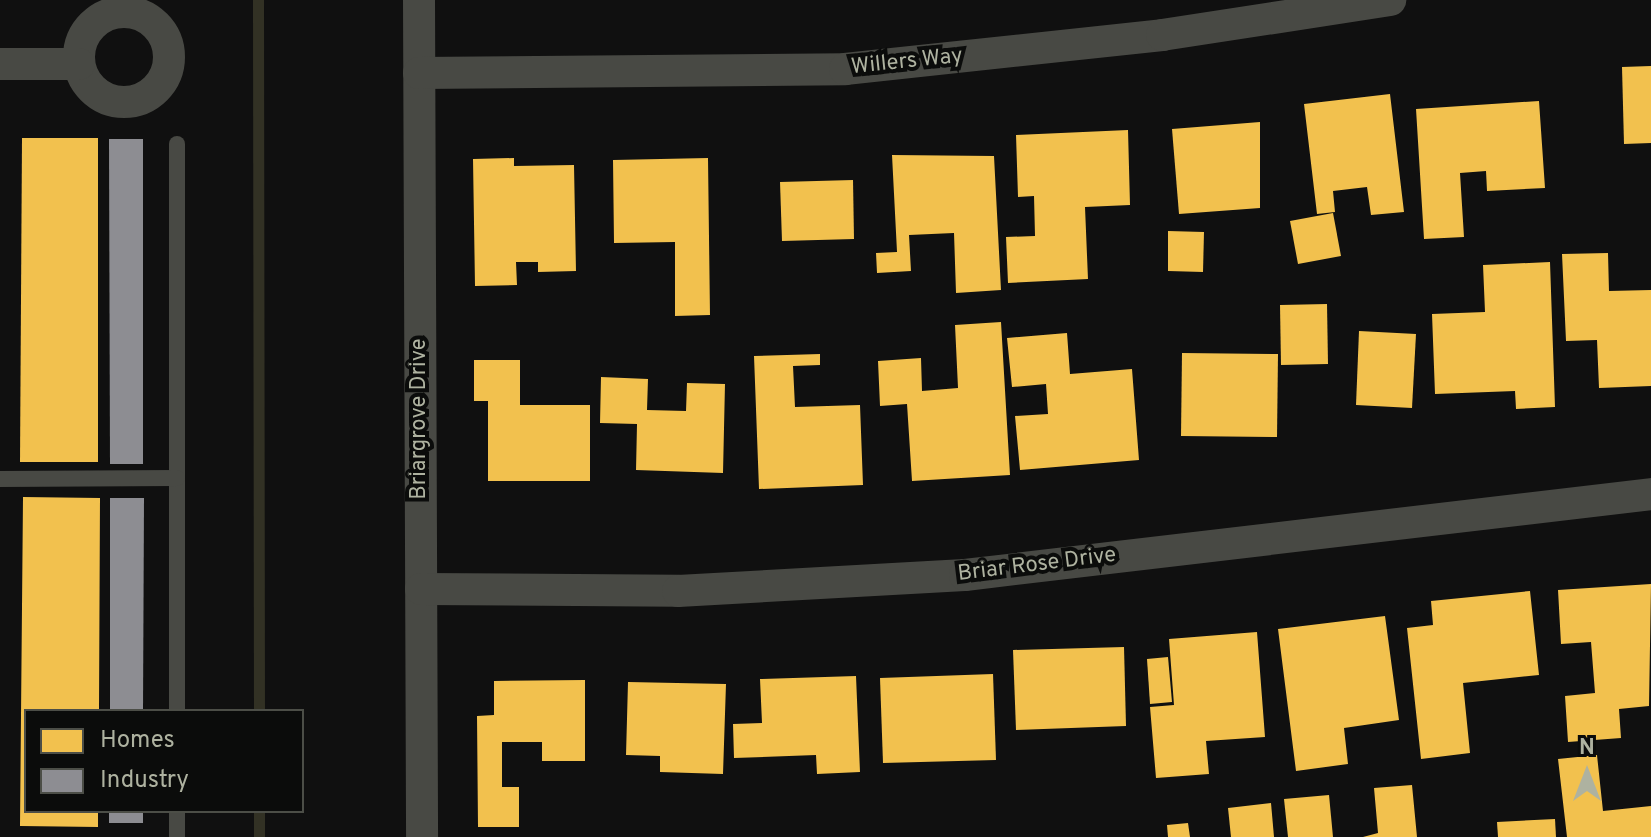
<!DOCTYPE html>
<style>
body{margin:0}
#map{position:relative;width:1651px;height:837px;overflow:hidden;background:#101010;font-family:Overpass,sans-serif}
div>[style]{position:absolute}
.homes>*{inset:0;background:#f2c14e}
.industry>*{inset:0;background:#8d8d92}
.stream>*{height:11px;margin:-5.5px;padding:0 5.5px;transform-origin:5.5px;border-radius:5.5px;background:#323124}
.lane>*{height:16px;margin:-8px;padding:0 8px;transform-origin:8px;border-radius:8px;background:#484944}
.street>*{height:32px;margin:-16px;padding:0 16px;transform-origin:16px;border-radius:16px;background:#484944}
.street>.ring{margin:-16px;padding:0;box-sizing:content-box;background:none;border:32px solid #484944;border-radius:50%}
span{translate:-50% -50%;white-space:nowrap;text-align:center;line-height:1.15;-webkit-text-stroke:8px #0b0c0b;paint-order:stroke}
.street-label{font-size:22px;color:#aeb2a0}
.legend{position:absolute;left:24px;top:709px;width:280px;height:104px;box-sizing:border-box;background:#0b0c0b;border:2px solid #4c4e47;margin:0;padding:10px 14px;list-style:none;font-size:24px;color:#aeb2a0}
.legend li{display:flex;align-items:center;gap:16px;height:40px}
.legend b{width:40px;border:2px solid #4c4e47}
.north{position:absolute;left:1547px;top:733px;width:80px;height:80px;-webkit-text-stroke:6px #0b0c0b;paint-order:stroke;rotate:0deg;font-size:22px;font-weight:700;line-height:32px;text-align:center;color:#aeb2a0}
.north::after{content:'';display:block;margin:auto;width:28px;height:36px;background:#aeb2a0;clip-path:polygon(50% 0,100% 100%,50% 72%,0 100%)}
</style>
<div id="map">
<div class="homes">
<div style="clip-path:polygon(1651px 66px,1651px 143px,1624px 144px,1622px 67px)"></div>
<div style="clip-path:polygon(1390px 94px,1404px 212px,1371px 215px,1367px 187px,1333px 191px,1335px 212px,1317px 214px,1304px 104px)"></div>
<div style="clip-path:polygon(1539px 101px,1545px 188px,1487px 191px,1486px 171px,1460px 173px,1464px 237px,1424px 239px,1416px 109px)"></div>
<div style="clip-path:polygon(1260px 122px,1260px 208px,1179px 214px,1172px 129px)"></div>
<div style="clip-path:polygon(1128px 130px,1130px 205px,1085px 207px,1088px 279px,1008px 283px,1006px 237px,1035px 236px,1034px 196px,1018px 197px,1016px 135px)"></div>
<div style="clip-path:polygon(22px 138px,98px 138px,98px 462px,20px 462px)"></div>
<div style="clip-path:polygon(892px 155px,994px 156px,1001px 290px,956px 293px,954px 233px,909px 235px,911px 271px,877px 273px,876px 253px,897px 252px)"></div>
<div style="clip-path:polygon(514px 158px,514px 166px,574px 165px,576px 271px,538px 272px,538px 262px,516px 262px,517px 285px,475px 286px,473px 159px)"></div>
<div style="clip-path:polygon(708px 158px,710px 315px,675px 316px,675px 242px,614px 243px,613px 160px)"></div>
<div style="clip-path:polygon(853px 180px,854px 239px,782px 241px,780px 182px)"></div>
<div style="clip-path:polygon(1333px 213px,1341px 256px,1298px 264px,1290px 221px)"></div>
<div style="clip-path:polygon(1168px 231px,1204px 232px,1203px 272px,1168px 271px)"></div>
<div style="clip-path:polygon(1608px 253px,1609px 291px,1651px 290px,1651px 386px,1599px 388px,1597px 340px,1566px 341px,1562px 254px)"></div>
<div style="clip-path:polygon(1550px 262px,1555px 407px,1516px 409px,1515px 391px,1435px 394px,1432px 314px,1485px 312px,1483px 265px)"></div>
<div style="clip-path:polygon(1327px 304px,1328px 364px,1281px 365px,1280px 305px)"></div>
<div style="clip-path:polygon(1001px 322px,1010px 475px,912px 481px,907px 404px,880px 406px,878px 361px,921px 358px,922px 391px,958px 388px,955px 325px)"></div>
<div style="clip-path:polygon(1359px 331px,1416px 334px,1412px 408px,1356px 405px)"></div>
<div style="clip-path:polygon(1067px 333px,1070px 374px,1132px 369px,1139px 460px,1020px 470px,1015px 416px,1048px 414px,1046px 384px,1012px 387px,1007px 338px)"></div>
<div style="clip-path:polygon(1182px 353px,1278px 354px,1277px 437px,1181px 436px)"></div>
<div style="clip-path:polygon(820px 354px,820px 365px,793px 366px,795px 407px,860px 405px,863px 485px,759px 489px,754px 356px)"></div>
<div style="clip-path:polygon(474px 360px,520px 360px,520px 405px,590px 405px,590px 481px,488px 481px,488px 401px,474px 401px)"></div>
<div style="clip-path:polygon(601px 377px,648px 379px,647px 410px,686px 411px,687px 383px,725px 384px,723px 473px,636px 470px,637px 424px,600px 423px)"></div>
<div style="clip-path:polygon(23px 497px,100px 498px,99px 711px,26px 711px,26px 811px,98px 811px,98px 827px,20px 826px)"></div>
<div style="clip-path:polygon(1651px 584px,1649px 706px,1619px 709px,1621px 738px,1568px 742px,1565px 696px,1595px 693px,1591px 642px,1561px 644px,1558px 590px)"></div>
<div style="clip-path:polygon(1530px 591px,1539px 675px,1463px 683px,1470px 753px,1421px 759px,1407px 628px,1433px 625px,1431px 601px)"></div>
<div style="clip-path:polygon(1385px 616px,1399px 720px,1344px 728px,1348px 764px,1296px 771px,1278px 629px)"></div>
<div style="clip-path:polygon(1257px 632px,1265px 737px,1206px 741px,1209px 774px,1156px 778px,1150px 707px,1174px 705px,1169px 639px)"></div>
<div style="clip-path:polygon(1124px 647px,1126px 726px,1016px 730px,1013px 650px)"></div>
<div style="clip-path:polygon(1168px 657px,1172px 702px,1150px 704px,1147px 659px)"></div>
<div style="clip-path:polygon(993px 674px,996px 760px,883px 763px,880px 678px)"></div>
<div style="clip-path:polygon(856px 676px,860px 772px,817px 774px,816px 755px,734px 758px,733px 724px,762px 723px,760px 679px)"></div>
<div style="clip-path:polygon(585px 680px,585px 761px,542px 761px,542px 742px,502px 742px,502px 787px,519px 787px,519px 827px,478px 827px,477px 716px,494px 715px,494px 681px)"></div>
<div style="clip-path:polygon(628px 682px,726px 684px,723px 774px,660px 772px,660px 756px,626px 755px)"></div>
<div style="clip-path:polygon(1597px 755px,1603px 811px,1651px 806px,1651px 837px,1567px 837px,1558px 759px)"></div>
<div style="clip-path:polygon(1412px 785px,1417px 837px,1363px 837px,1378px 833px,1374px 788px)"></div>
<div style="clip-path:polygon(1329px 795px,1333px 837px,1288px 837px,1284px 799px)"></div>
<div style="clip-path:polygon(1271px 803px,1274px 837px,1231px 837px,1228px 808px)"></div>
<div style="clip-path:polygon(1555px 819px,1556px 837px,1498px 837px,1497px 822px)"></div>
<div style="clip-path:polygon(1188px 823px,1190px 837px,1168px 837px,1167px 825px)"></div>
</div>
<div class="industry">
<div style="clip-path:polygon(109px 139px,143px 139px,143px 464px,110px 464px)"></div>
<div style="clip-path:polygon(110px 498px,144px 498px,143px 711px,110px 711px)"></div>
<div style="clip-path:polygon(109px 811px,143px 811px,143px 823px,109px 823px)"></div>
</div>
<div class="stream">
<div style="left:258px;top:0;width:711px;rotate:89.92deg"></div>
<div style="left:259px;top:811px;width:26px;rotate:90deg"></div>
</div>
<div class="lane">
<div style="left:177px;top:144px;width:567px;rotate:90deg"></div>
<div style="left:0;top:479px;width:177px;rotate:-0.3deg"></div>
<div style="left:177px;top:811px;width:26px;rotate:90deg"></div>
</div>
<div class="street">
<div style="left:419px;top:0;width:837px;rotate:89.79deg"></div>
<div class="ring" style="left:79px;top:12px;width:58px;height:58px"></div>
<div style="left:0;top:64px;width:79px"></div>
<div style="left:419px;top:73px;width:426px;rotate:-0.5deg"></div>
<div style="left:845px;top:69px;width:319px;rotate:-6.1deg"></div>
<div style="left:1162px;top:35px;width:231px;rotate:-8.7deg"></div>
<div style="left:421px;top:589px;width:257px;rotate:0.4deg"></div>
<div style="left:678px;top:591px;width:287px;rotate:-3.2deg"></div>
<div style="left:965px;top:575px;width:691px;rotate:-6.73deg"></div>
</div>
<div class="street-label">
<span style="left:907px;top:62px;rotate:-6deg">Willers Way</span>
<span style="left:420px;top:419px;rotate:-90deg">Briargrove Drive</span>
<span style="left:1037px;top:565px;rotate:-7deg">Briar Rose Drive</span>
</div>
<ul class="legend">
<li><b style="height:22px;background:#f2c14e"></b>Homes</li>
<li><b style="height:22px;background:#8d8d92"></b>Industry</li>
</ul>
<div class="north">N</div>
</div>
